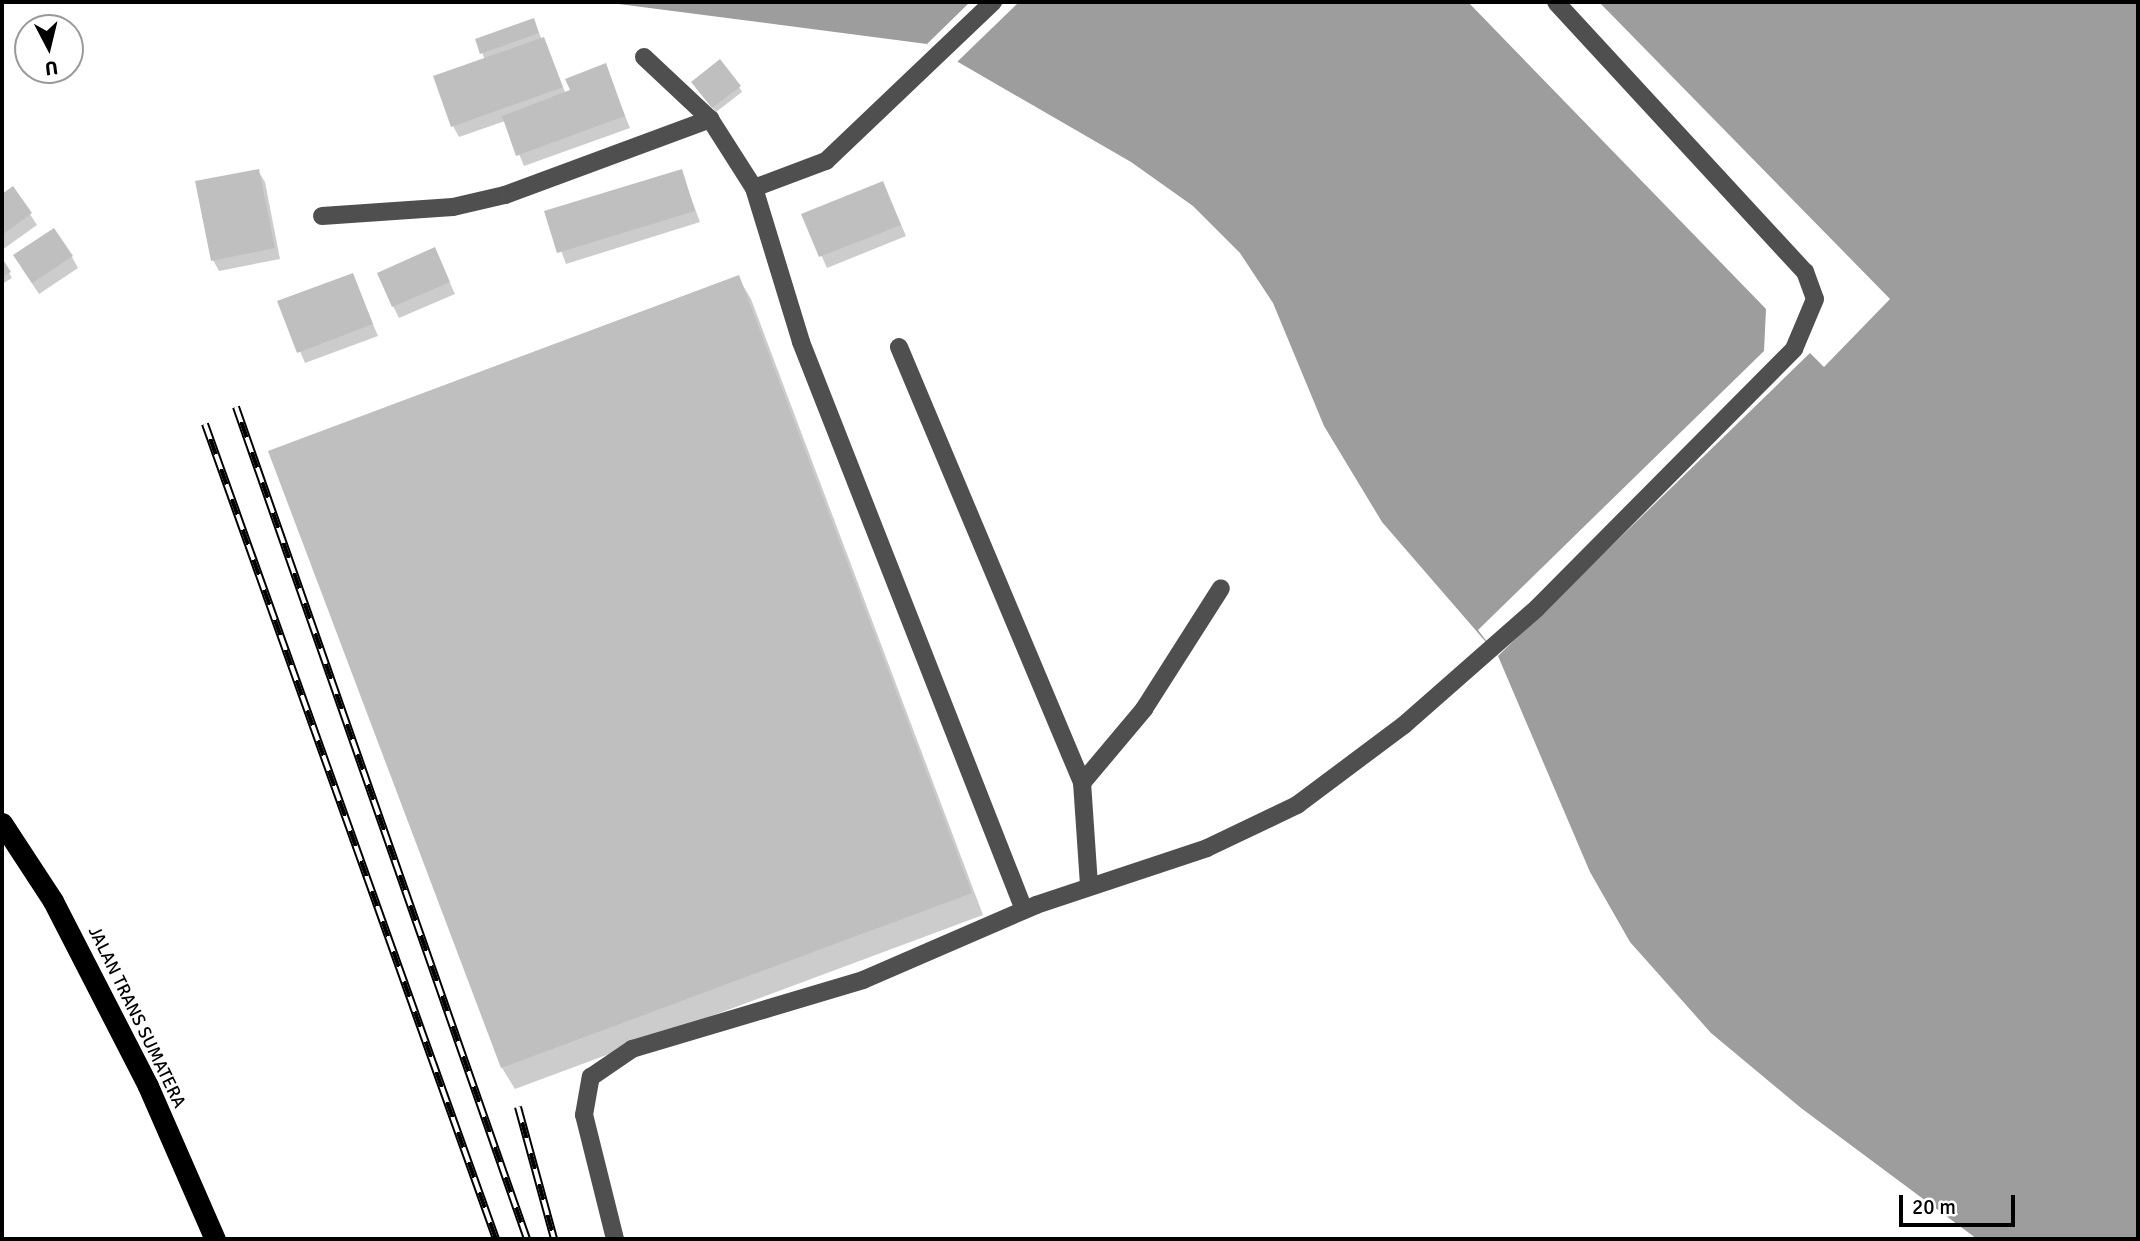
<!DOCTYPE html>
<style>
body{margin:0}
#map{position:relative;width:2140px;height:1241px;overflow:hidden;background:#fff;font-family:Signika,sans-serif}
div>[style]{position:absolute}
.water>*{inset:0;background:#9d9d9d}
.pier>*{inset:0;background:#fff}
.shadow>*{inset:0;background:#0003}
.building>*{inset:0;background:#bfbfbf}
.minor>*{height:18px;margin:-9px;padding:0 9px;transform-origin:9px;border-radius:9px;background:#4f4f4f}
.highway>*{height:21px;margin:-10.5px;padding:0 10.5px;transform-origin:10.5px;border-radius:10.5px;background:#000}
.rail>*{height:8px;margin-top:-4px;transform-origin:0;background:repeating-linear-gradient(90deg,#fff 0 16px,#000 0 32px);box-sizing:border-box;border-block:2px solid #000}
span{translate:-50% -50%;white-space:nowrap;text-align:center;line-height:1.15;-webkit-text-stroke:7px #fff;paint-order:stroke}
.street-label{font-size:18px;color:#000}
.frame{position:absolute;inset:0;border:4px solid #000;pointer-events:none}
.north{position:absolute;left:14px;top:14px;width:70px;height:70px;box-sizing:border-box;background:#fff;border:2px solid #999;border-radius:50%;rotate:173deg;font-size:19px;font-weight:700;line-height:28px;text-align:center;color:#000}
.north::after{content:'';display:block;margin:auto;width:24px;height:32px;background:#000;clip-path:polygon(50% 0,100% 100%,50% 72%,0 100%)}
.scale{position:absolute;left:1899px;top:1195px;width:116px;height:32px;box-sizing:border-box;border:4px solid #000;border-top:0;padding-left:9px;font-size:21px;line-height:24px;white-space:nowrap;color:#000;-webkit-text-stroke:5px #fff;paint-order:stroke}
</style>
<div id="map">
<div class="water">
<div style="clip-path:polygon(603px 2px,2138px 2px,2138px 1239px,1977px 1239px,1801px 1108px,1711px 1033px,1630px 942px,1590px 872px,1498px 656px,1382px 522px,1324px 426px,1273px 303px,1240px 253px,1193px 206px,1131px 162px,927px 44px)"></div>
</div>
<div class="pier">
<div style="clip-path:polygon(970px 2px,1019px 2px,957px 62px,927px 44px)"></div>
<div style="clip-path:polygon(1468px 2px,1599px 2px,1890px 299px,1824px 367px,1810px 353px,1498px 656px,1478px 630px,1764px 351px,1766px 309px)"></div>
</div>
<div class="shadow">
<div style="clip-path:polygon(536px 26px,566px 94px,605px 66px,630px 128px,524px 166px,505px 121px,459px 137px,453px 126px,485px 60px,477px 40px)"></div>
<div style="clip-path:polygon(739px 87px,742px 92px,716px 112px,696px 88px)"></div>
<div style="clip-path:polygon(258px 171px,265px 182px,280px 259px,219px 271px,213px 260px)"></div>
<div style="clip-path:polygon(681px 171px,700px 222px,566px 264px,547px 212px)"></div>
<div style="clip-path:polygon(883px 183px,906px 236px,827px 268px,803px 215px)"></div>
<div style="clip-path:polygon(13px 188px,37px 225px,2px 250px,2px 196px)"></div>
<div style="clip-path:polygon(435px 250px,455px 294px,399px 318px,393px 306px)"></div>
<div style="clip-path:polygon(72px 257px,78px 268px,39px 294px,21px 267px)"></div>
<div style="clip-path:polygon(2px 261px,12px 278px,2px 284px)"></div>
<div style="clip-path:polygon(352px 275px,378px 336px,305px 363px,279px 302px)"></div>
<div style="clip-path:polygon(738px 277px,751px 299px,983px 915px,515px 1089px,502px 1068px)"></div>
</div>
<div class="building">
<div style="clip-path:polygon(534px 18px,539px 33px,480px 54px,475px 39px)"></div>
<div style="clip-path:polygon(544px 37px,563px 87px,451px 127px,433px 76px)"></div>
<div style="clip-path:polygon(720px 59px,741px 86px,712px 108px,691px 82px)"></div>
<div style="clip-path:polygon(606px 63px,625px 116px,516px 156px,502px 116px,570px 90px,565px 79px)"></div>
<div style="clip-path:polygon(259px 169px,275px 248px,211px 261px,195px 181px)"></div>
<div style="clip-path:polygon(682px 169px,695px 211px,557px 253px,544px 211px)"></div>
<div style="clip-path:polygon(883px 181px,901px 225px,819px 257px,801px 214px)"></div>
<div style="clip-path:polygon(13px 186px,32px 213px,2px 235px,2px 194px)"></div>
<div style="clip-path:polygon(54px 228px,73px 256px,32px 283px,13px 255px)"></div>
<div style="clip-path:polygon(435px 247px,450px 282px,392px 307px,377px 273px)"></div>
<div style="clip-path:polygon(2px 258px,11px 272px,2px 277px)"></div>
<div style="clip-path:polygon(353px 273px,373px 324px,297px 353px,277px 301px)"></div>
<div style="clip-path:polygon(739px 275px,972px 893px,501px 1068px,268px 451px)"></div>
</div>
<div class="minor">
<div style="left:644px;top:57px;width:91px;rotate:43.2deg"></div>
<div style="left:710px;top:119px;width:82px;rotate:57.5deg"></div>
<div style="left:754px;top:188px;width:161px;rotate:73deg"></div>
<div style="left:801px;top:342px;width:610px;rotate:68.56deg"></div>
<div style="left:754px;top:188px;width:77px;rotate:-20.6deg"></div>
<div style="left:826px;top:161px;width:231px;rotate:-43.6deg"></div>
<div style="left:322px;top:216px;width:131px;rotate:-3.9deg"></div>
<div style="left:453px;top:207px;width:53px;rotate:-13deg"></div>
<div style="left:505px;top:195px;width:219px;rotate:-20.3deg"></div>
<div style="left:899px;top:347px;width:473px;rotate:67.2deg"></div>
<div style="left:1089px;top:885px;width:102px;rotate:-93.9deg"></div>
<div style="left:1082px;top:783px;width:97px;rotate:-50deg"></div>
<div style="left:1144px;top:709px;width:143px;rotate:-57.5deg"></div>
<div style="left:615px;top:1239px;width:128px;rotate:-104deg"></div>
<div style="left:584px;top:1115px;width:39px;rotate:-80deg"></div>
<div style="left:591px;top:1077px;width:50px;rotate:-34.3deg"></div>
<div style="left:632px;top:1049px;width:241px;rotate:-16.6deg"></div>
<div style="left:863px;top:980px;width:189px;rotate:-23.4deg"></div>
<div style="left:1036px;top:905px;width:180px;rotate:-18.4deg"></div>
<div style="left:1207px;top:848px;width:100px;rotate:-25.5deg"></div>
<div style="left:1297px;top:805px;width:134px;rotate:-36.8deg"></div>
<div style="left:1404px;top:725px;width:177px;rotate:-41.3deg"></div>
<div style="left:1537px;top:608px;width:365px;rotate:-45.2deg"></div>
<div style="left:1794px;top:349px;width:54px;rotate:-67.2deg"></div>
<div style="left:1815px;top:299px;width:29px;rotate:-110deg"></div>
<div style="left:1805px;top:272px;width:367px;rotate:-132.7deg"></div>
</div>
<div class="highway">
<div style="left:2px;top:823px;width:93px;rotate:56.8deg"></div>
<div style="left:53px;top:901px;width:208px;rotate:62.8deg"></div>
<div style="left:148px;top:1086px;width:167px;rotate:66.4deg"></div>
</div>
<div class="rail">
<div style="left:236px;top:407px;width:881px;rotate:70.72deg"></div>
<div style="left:205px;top:424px;width:865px;rotate:70.35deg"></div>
<div style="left:518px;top:1107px;width:137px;rotate:74.7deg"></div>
</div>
<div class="street-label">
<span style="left:137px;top:1017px;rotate:64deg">JALAN TRANS SUMATERA</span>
</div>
<div class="frame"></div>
<div class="north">U</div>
<div class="scale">20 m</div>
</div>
